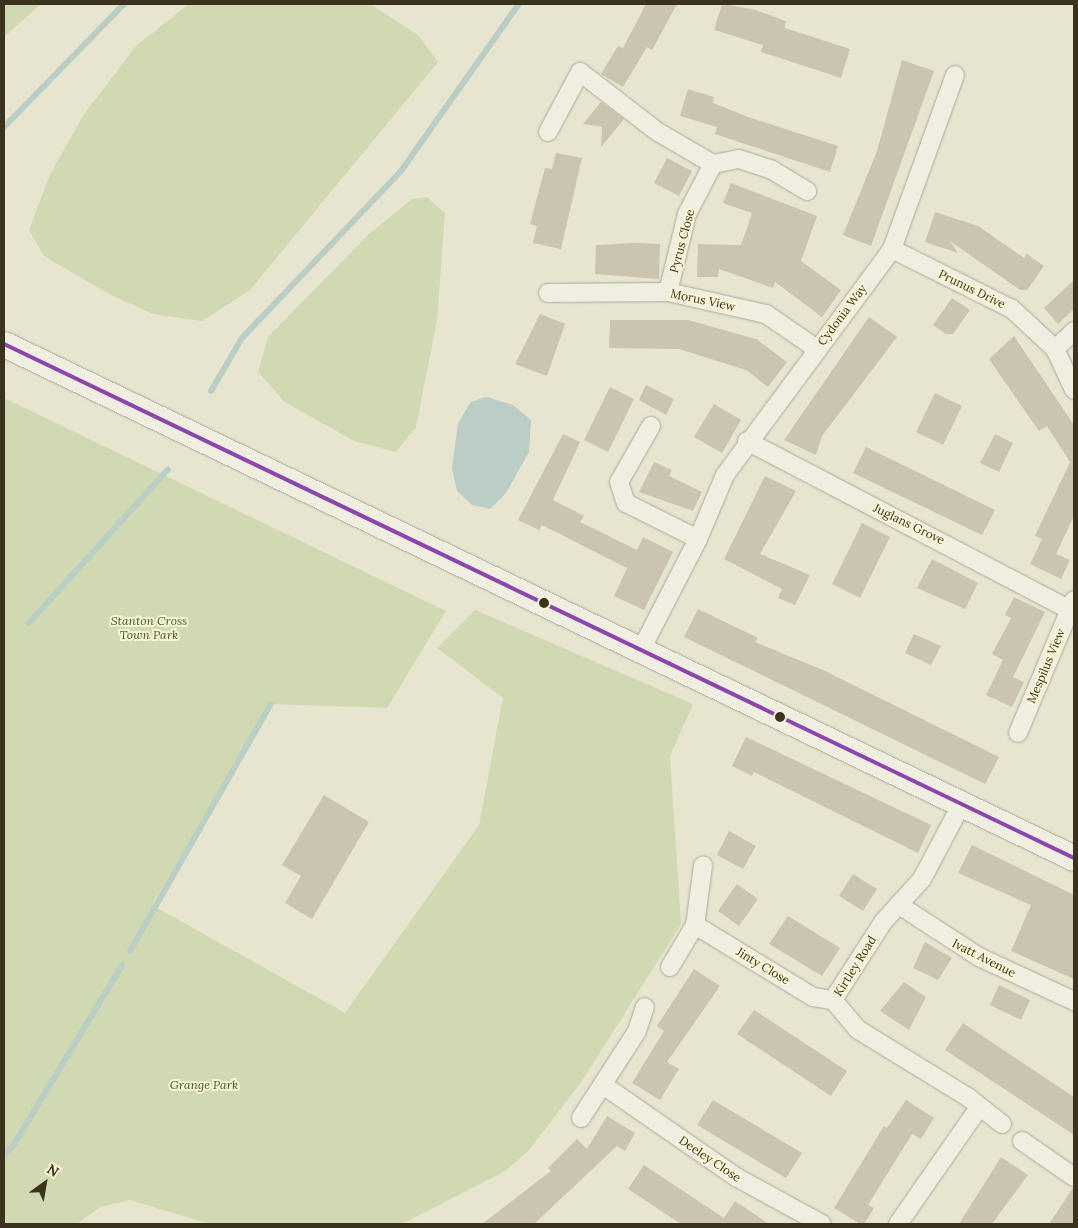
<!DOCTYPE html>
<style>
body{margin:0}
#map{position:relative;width:1078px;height:1228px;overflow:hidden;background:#e7e5cf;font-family:Lora,serif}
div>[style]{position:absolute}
.green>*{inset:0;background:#d0d9b1}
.water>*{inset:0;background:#bacec5}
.stream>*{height:6px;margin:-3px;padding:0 3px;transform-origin:3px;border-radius:3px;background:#bacec5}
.building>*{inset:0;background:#cbc4b0}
.roads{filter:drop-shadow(0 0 1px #aca998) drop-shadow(0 0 1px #aca998)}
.minor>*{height:18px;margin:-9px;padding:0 9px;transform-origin:9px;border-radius:9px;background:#efeee1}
.secondary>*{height:25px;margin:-12.5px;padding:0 12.5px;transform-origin:12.5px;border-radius:12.5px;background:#efeee1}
.bus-1>*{height:4px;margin:-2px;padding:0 2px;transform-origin:2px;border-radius:2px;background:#8e44ad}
.dots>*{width:14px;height:14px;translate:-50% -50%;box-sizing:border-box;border:2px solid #f8f5d5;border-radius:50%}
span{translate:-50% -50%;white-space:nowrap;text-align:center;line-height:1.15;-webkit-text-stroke:4px #f8f5d5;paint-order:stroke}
.street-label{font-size:12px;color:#3c331e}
.park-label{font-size:12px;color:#415a24;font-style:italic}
.frame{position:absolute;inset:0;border:5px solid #3c331e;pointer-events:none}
.north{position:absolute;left:20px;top:1158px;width:50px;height:50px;-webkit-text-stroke:4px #f8f5d5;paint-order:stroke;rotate:32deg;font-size:14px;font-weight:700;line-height:20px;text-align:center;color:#3c331e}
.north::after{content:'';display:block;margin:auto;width:18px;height:22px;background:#3c331e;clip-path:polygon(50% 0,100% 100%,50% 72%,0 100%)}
</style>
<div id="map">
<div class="green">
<div style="clip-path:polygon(4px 4px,41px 4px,4px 37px)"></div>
<div style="clip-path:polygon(189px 4px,370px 4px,418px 35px,438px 62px,250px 290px,202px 321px,153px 314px,109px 294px,44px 256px,29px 230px,50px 174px,85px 113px,136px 46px)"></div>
<div style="clip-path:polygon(427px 197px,445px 213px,437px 320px,416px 427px,396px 452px,354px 441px,285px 402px,258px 372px,268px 337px,368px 235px,412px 199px)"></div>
<div style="clip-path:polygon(4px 398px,446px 611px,387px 708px,271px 704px,152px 905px,345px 1013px,479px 825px,503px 698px,437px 648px,475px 610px,693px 704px,670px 756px,681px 924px,582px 1081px,529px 1150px,505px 1171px,402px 1224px,210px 1224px,130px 1200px,100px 1207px,77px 1224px,4px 1224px)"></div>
</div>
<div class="water">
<div style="clip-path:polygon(486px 397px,513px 405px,531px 420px,529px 452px,506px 493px,490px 509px,472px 505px,457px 491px,452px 468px,458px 423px,471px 402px)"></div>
</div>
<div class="stream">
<div style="left:4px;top:127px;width:172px;rotate:-45.7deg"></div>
<div style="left:211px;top:391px;width:61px;rotate:-59.7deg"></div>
<div style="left:242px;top:338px;width:231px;rotate:-46.4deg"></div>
<div style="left:401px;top:171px;width:204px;rotate:-54.8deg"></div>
<div style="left:29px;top:623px;width:207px;rotate:-47.9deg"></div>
<div style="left:130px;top:951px;width:284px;rotate:-60.3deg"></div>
<div style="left:4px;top:1154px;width:12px;rotate:-42deg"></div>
<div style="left:13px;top:1146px;width:211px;rotate:-58.9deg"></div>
</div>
<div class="building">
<div style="clip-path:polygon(646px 4px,677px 4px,652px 50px,647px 47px,623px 87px,601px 74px,618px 46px,623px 48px)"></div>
<div style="clip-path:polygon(722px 4px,756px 10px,786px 21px,785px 28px,850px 49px,841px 78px,761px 52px,763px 45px,714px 30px)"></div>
<div style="clip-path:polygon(902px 60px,934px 71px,871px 246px,843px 235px,877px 151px)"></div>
<div style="clip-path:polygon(688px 89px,714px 97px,713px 103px,751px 118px,838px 146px,830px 172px,715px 134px,717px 127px,680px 116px)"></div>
<div style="clip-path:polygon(601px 102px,624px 119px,601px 147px,602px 127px,583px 124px)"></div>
<div style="clip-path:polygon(556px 153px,582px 158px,561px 249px,533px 243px,537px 226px,530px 224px,545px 168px,552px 169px)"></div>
<div style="clip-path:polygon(667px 158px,692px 171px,679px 196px,654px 183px)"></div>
<div style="clip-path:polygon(731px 183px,817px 216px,801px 261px,841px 290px,822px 317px,775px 282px,773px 288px,719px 269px,718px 277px,697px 277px,698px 244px,741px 245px,752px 213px,723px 203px)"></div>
<div style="clip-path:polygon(935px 212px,978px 226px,1024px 258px,1027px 254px,1044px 266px,1027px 290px,1020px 290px,950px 241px,958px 253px,925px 242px)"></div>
<div style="clip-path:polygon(634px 243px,660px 244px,659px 279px,595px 274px,596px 245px)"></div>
<div style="clip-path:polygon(1074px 280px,1074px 309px,1058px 324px,1044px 308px)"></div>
<div style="clip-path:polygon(952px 298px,970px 310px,953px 334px,946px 334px,933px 325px)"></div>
<div style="clip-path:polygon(540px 314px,565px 324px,547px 376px,515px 364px)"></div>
<div style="clip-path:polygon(869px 317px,897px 337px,822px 436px,816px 455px,784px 440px)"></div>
<div style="clip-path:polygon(610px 320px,688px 320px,756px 339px,787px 362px,768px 387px,746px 370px,679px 349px,609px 348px)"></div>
<div style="clip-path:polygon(1014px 336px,1074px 425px,1074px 516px,1056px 554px,1070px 560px,1061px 579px,1030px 564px,1042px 539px,1035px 536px,1070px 462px,1047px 426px,1039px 431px,989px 359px)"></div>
<div style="clip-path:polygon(646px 385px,674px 399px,666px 415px,639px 400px)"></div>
<div style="clip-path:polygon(610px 387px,634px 399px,608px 452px,584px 440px)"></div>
<div style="clip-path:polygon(935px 393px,962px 406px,943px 445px,916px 432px)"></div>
<div style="clip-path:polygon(714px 404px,741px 420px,722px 453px,694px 437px)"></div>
<div style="clip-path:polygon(563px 434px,580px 442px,553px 500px,584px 516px,580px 522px,637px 550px,643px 537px,673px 552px,644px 610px,614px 596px,627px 568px,542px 525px,539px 530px,518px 520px)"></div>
<div style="clip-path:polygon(995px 434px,1013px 443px,999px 472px,980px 463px)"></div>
<div style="clip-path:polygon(866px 447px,995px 510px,982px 535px,853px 473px)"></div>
<div style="clip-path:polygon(654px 462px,672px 470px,669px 476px,702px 492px,693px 511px,639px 492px)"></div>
<div style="clip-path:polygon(765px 476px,796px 491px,760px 554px,810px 575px,795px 605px,778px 598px,782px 589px,724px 559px)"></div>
<div style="clip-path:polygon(862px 523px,890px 537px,860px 598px,832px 584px)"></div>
<div style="clip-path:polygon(932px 559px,978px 583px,965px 609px,917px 588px)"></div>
<div style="clip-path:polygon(1014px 597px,1045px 612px,1013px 677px,1024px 682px,1012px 707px,986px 695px,1003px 660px,992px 654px,1011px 618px,1005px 615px)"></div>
<div style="clip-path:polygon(698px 609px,758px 638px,755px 642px,823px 670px,999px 757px,985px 784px,684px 637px)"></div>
<div style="clip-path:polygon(914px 634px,941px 646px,931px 665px,905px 653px)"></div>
<div style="clip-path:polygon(746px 737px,931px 825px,918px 853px,754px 772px,752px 776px,732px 766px)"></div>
<div style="clip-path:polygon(324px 795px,369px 822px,312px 919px,285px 903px,301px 876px,282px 865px)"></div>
<div style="clip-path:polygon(729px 831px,756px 846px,743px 869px,717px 855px)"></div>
<div style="clip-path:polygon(972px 845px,1074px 895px,1074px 979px,1011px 951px,1031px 905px,958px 873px)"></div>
<div style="clip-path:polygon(853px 874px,877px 889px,863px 911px,839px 896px)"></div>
<div style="clip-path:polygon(737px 884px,758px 899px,739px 926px,718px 911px)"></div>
<div style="clip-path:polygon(788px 916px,840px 948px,822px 976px,769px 944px)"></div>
<div style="clip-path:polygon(925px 942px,952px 958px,938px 980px,913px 968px)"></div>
<div style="clip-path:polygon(694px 969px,720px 986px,667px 1062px,679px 1069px,660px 1100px,632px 1083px,664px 1031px,657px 1026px)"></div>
<div style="clip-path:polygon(904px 982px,926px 997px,909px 1030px,880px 1011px)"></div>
<div style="clip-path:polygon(999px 985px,1030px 1000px,1021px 1020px,990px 1005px)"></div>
<div style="clip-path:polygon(754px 1010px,847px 1071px,831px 1096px,737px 1034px)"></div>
<div style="clip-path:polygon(963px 1023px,1074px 1097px,1074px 1135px,945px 1050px)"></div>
<div style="clip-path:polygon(713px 1100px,802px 1153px,786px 1178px,697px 1125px)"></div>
<div style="clip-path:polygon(906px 1100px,934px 1118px,921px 1139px,912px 1134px,868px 1205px,874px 1208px,864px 1224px,860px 1224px,834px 1208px,884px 1126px,887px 1128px)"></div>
<div style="clip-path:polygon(607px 1116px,635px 1133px,625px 1151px,617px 1146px,534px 1224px,482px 1224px,551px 1171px,548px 1168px,577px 1139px,587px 1149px)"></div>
<div style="clip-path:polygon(1001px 1157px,1028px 1175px,992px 1224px,959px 1224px)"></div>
<div style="clip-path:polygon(644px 1165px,724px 1218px,735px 1201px,769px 1224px,681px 1224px,628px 1189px)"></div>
<div style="clip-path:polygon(1074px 1187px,1074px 1224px,1049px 1224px,1073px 1188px)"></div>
</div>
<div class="roads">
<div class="minor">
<div style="left:548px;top:132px;width:68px;rotate:-61.9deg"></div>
<div style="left:580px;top:72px;width:98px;rotate:37.6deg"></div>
<div style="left:658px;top:132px;width:64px;rotate:30.2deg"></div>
<div style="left:713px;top:164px;width:26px;rotate:-11deg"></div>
<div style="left:739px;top:159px;width:35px;rotate:18deg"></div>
<div style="left:772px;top:170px;width:41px;rotate:31deg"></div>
<div style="left:892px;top:249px;width:134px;rotate:26.6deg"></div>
<div style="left:1012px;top:309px;width:59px;rotate:42.9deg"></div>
<div style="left:1055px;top:349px;width:45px;rotate:65.1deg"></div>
<div style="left:668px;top:292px;width:80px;rotate:-76.3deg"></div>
<div style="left:687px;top:214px;width:56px;rotate:-62.5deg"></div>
<div style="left:548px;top:293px;width:120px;rotate:-0.5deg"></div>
<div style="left:668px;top:292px;width:100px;rotate:12.7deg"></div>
<div style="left:766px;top:314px;width:62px;rotate:34.5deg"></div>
<div style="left:1055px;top:349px;width:26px;rotate:-43deg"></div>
<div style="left:651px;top:426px;width:64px;rotate:119.7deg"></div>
<div style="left:619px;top:482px;width:22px;rotate:72deg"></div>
<div style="left:626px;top:503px;width:80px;rotate:26.6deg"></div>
<div style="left:747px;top:441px;width:363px;rotate:27.6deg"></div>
<div style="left:642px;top:648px;width:123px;rotate:-62.8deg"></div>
<div style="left:698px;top:539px;width:69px;rotate:-67.1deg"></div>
<div style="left:725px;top:475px;width:281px;rotate:-53.5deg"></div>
<div style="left:892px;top:249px;width:185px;rotate:-70.1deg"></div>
<div style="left:1018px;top:733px;width:144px;rotate:-67.2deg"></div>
<div style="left:899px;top:905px;width:95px;rotate:33deg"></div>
<div style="left:979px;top:957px;width:105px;rotate:24.9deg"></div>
<div style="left:695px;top:925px;width:138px;rotate:31.4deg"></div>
<div style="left:813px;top:997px;width:20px;rotate:9deg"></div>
<div style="left:670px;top:967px;width:49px;rotate:-59.2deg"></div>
<div style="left:695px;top:925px;width:60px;rotate:-82.3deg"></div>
<div style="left:833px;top:1000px;width:93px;rotate:-57.3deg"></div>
<div style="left:883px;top:922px;width:58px;rotate:-47.8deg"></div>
<div style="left:922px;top:879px;width:84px;rotate:-62.2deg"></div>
<div style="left:833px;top:1000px;width:38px;rotate:50deg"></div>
<div style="left:857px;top:1029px;width:132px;rotate:31.6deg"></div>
<div style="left:969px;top:1098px;width:42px;rotate:38.2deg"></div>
<div style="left:603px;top:1085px;width:162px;rotate:34.7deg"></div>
<div style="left:736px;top:1177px;width:98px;rotate:28.7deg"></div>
<div style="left:581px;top:1118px;width:103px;rotate:-57.2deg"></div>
<div style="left:637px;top:1031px;width:25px;rotate:-72deg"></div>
<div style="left:1022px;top:1141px;width:63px;rotate:34.7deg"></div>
<div style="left:898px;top:1224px;width:140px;rotate:-55.2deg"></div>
</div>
<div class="secondary">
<div style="left:4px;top:344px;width:1187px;rotate:25.66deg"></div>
</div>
</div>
<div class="bus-1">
<div style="left:4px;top:344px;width:1187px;rotate:25.66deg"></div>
</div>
<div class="dots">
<div style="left:544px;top:603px;background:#3c331e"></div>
<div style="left:780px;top:717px;background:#3c331e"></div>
</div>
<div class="street-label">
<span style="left:682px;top:241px;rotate:-75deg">Pyrus Close</span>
<span style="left:972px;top:289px;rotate:26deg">Prunus Drive</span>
<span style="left:703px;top:300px;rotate:12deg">Morus View</span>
<span style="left:842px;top:315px;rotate:-53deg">Cydonia Way</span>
<span style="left:909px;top:524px;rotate:26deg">Juglans Grove</span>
<span style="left:1046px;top:666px;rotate:-67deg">Mespilus View</span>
<span style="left:984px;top:958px;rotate:27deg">Ivatt Avenue</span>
<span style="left:763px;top:966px;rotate:31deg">Jinty Close</span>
<span style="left:855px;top:966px;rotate:-58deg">Kirtley Road</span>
<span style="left:710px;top:1159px;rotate:34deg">Deeley Close</span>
</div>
<div class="park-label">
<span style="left:149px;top:628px">Stanton Cross<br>Town Park</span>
<span style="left:204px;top:1085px">Grange Park</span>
</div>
<div class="frame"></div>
<div class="north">N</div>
</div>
